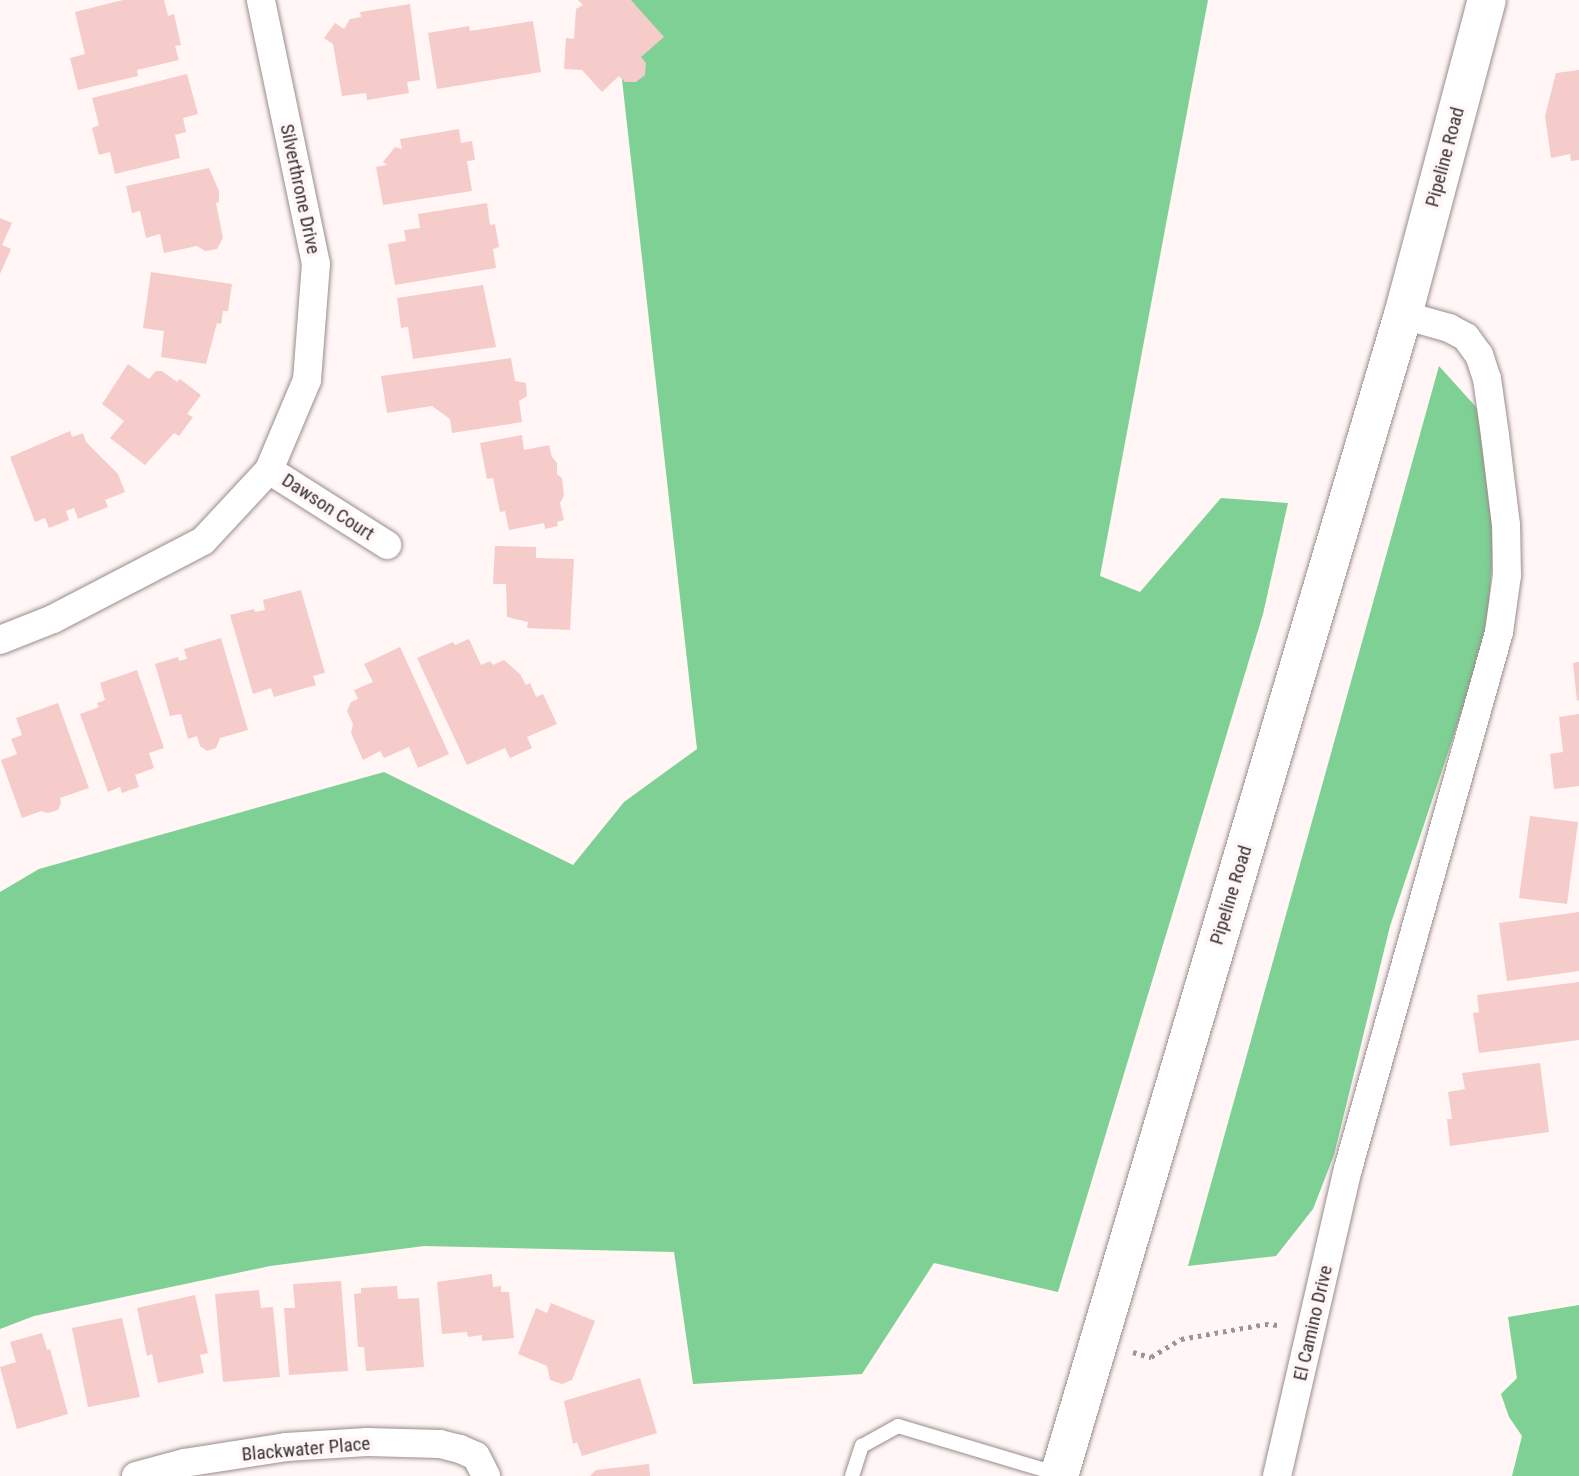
<!DOCTYPE html>
<style>
body{margin:0}
#map{position:relative;width:1579px;height:1476px;overflow:hidden;background:#fff6f5;font-family:"Roboto Condensed",sans-serif}
div>[style]{position:absolute}
.forest>*{inset:0;background:#7ed094}
.building>*{inset:0;background:#f5ccc9}
.path>*{height:4.5px;margin-top:-2.25px;transform-origin:0;background:repeating-linear-gradient(90deg,#9c9595 0 3.5px,transparent 0 8.5px)}
.roads{filter:drop-shadow(0 0 2px #9a8d8c) drop-shadow(0 0 2px #9a8d8c)}
.service>*{height:14px;margin:-7px;padding:0 7px;transform-origin:7px;border-radius:7px;background:#fff}
.minor>*{height:28px;margin:-14px;padding:0 14px;transform-origin:14px;border-radius:14px;background:#fff}
.secondary>*{height:38px;margin:-19px;padding:0 19px;transform-origin:19px;border-radius:19px;background:#fff}
span{translate:-50% -50%;white-space:nowrap;text-align:center;line-height:1.15;-webkit-text-stroke:7px #fff6f5;paint-order:stroke}
.street-label{font-size:19px;color:#383333}
</style>
<div id="map">
<div class="forest">
<div style="clip-path:polygon(627px 0,1208px 0,1100px 576px,1140px 592px,1221px 498px,1288px 503px,1263px 614px,1058px 1292px,934px 1263px,862px 1374px,693px 1384px,674px 1252px,424px 1246px,270px 1266px,34px 1316px,0 1329px,0 892px,39px 869px,384px 772px,573px 865px,624px 802px,697px 749px,614px 8px)"></div>
<div style="clip-path:polygon(1439px 366px,1485px 417px,1495px 529px,1486px 639px,1390px 926px,1334px 1155px,1313px 1209px,1276px 1256px,1188px 1266px)"></div>
<div style="clip-path:polygon(1579px 1305px,1579px 1476px,1512px 1476px,1522px 1436px,1509px 1417px,1501px 1394px,1517px 1378px,1508px 1317px)"></div>
</div>
<div class="building">
<div style="clip-path:polygon(123px 0,164px 0,168px 16px,174px 14px,181px 45px,175px 46px,179px 60px,137px 70px,138px 76px,78px 90px,70px 58px,85px 54px,75px 12px)"></div>
<div style="clip-path:polygon(578px 0,631px 0,664px 37px,641px 57px,646px 63px,645px 75px,636px 82px,625px 82px,619px 76px,602px 92px,582px 70px,564px 69px,566px 38px,574px 39px,576px 9px,583px 5px)"></div>
<div style="clip-path:polygon(410px 4px,420px 80px,407px 82px,409px 93px,367px 100px,366px 93px,342px 96px,333px 44px,324px 38px,335px 23px,344px 29px,350px 19px,361px 17px,360px 12px)"></div>
<div style="clip-path:polygon(533px 21px,541px 72px,437px 89px,428px 33px,469px 26px,470px 31px)"></div>
<div style="clip-path:polygon(1579px 70px,1579px 160px,1571px 161px,1570px 154px,1551px 158px,1545px 116px,1556px 73px)"></div>
<div style="clip-path:polygon(187px 74px,198px 114px,183px 118px,186px 132px,175px 135px,180px 158px,115px 174px,110px 152px,99px 155px,92px 128px,99px 125px,92px 98px)"></div>
<div style="clip-path:polygon(459px 129px,461px 143px,472px 141px,475px 160px,467px 161px,472px 191px,383px 205px,376px 167px,387px 165px,383px 162px,395px 147px,402px 149px,400px 139px)"></div>
<div style="clip-path:polygon(209px 168px,219px 191px,219px 202px,216px 203px,223px 238px,217px 249px,205px 251px,197px 246px,164px 253px,160px 234px,146px 238px,140px 211px,132px 213px,126px 186px)"></div>
<div style="clip-path:polygon(487px 203px,490px 225px,495px 224px,499px 247px,493px 249px,496px 268px,395px 285px,388px 244px,406px 241px,404px 230px,420px 228px,418px 214px)"></div>
<div style="clip-path:polygon(0 218px,12px 223px,2px 245px,11px 249px,0 274px)"></div>
<div style="clip-path:polygon(151px 272px,232px 284px,228px 311px,223px 311px,221px 324px,217px 323px,206px 364px,161px 357px,164px 331px,143px 328px)"></div>
<div style="clip-path:polygon(483px 285px,496px 347px,413px 359px,408px 327px,401px 328px,397px 298px)"></div>
<div style="clip-path:polygon(511px 358px,515px 381px,526px 383px,527px 396px,519px 401px,522px 422px,452px 433px,450px 419px,432px 406px,387px 413px,381px 376px)"></div>
<div style="clip-path:polygon(128px 364px,149px 379px,156px 371px,162px 371px,177px 382px,180px 379px,201px 395px,187px 414px,193px 417px,179px 436px,174px 433px,145px 465px,110px 438px,124px 421px,102px 404px)"></div>
<div style="clip-path:polygon(70px 431px,72px 437px,83px 433px,86px 442px,118px 474px,125px 492px,105px 500px,108px 507px,78px 519px,74px 508px,66px 511px,69px 520px,49px 528px,45px 518px,35px 522px,10px 457px)"></div>
<div style="clip-path:polygon(522px 435px,524px 450px,549px 445px,552px 457px,557px 463px,557px 474px,562px 478px,564px 496px,560px 503px,564px 520px,557px 522px,558px 526px,545px 529px,544px 523px,509px 530px,505px 511px,500px 512px,493px 478px,487px 479px,480px 443px)"></div>
<div style="clip-path:polygon(495px 546px,536px 547px,536px 558px,574px 559px,570px 630px,527px 628px,528px 622px,507px 617px,506px 584px,493px 584px)"></div>
<div style="clip-path:polygon(301px 590px,325px 673px,313px 676px,316px 685px,274px 697px,271px 688px,253px 694px,230px 615px,254px 609px,255px 612px,265px 610px,263px 600px)"></div>
<div style="clip-path:polygon(221px 638px,248px 730px,220px 738px,216px 748px,207px 751px,200px 746px,197px 736px,188px 739px,181px 714px,170px 716px,155px 664px,178px 657px,179px 661px,187px 659px,184px 649px)"></div>
<div style="clip-path:polygon(469px 639px,481px 665px,490px 661px,493px 665px,504px 660px,520px 674px,526px 685px,530px 683px,536px 697px,543px 694px,557px 724px,527px 737px,532px 748px,510px 758px,505px 748px,467px 765px,417px 658px,453px 642px,455px 645px)"></div>
<div style="clip-path:polygon(400px 647px,449px 754px,418px 768px,409px 747px,384px 758px,380px 751px,363px 760px,351px 733px,353px 724px,347px 711px,351px 702px,358px 699px,354px 690px,373px 682px,364px 664px)"></div>
<div style="clip-path:polygon(1579px 662px,1579px 700px,1577px 701px,1573px 663px)"></div>
<div style="clip-path:polygon(137px 670px,164px 748px,149px 753px,154px 768px,135px 775px,139px 787px,122px 793px,120px 787px,108px 792px,80px 714px,99px 707px,97px 703px,105px 700px,100px 683px)"></div>
<div style="clip-path:polygon(58px 703px,89px 788px,60px 798px,61px 803px,58px 810px,48px 813px,41px 811px,22px 818px,1px 760px,17px 754px,11px 739px,22px 735px,16px 718px)"></div>
<div style="clip-path:polygon(1579px 714px,1579px 786px,1554px 789px,1550px 754px,1563px 752px,1559px 717px)"></div>
<div style="clip-path:polygon(1530px 816px,1578px 822px,1567px 904px,1519px 898px)"></div>
<div style="clip-path:polygon(1579px 912px,1579px 971px,1507px 981px,1499px 923px)"></div>
<div style="clip-path:polygon(1579px 982px,1579px 1040px,1479px 1053px,1473px 1013px,1479px 1012px,1477px 995px)"></div>
<div style="clip-path:polygon(1540px 1063px,1549px 1132px,1450px 1146px,1447px 1119px,1452px 1119px,1448px 1092px,1465px 1089px,1462px 1073px)"></div>
<div style="clip-path:polygon(492px 1274px,493px 1287px,501px 1286px,501px 1292px,509px 1292px,514px 1338px,482px 1341px,482px 1335px,468px 1337px,467px 1332px,442px 1334px,437px 1282px)"></div>
<div style="clip-path:polygon(341px 1281px,348px 1371px,289px 1375px,284px 1308px,295px 1308px,293px 1284px)"></div>
<div style="clip-path:polygon(397px 1286px,398px 1299px,419px 1298px,424px 1367px,366px 1371px,364px 1347px,358px 1347px,354px 1294px,361px 1293px,361px 1288px)"></div>
<div style="clip-path:polygon(259px 1290px,261px 1308px,273px 1307px,280px 1377px,223px 1382px,215px 1294px)"></div>
<div style="clip-path:polygon(195px 1295px,208px 1353px,200px 1355px,204px 1373px,158px 1383px,152px 1354px,147px 1356px,137px 1308px)"></div>
<div style="clip-path:polygon(551px 1303px,595px 1321px,572px 1380px,562px 1384px,550px 1380px,547px 1366px,518px 1354px,536px 1308px,547px 1313px)"></div>
<div style="clip-path:polygon(122px 1318px,140px 1397px,88px 1407px,72px 1328px)"></div>
<div style="clip-path:polygon(42px 1333px,47px 1350px,50px 1349px,68px 1414px,17px 1429px,0 1367px,16px 1362px,10px 1342px)"></div>
<div style="clip-path:polygon(640px 1378px,657px 1433px,582px 1456px,577px 1442px,573px 1444px,564px 1401px)"></div>
<div style="clip-path:polygon(649px 1464px,650px 1476px,590px 1476px,596px 1470px)"></div>
</div>
<div class="path">
<div style="left:1133px;top:1352px;width:19px;rotate:16deg"></div>
<div style="left:1151px;top:1357px;width:35px;rotate:-31deg"></div>
<div style="left:1181px;top:1339px;width:85px;rotate:-10.1deg"></div>
<div style="left:1265px;top:1324px;width:14px;rotate:4deg"></div>
</div>
<div class="roads">
<div class="service">
<div style="left:852px;top:1476px;width:32px;rotate:-72deg"></div>
<div style="left:862px;top:1446px;width:41px;rotate:-29.1deg"></div>
<div style="left:898px;top:1426px;width:167px;rotate:16.7deg"></div>
</div>
<div class="minor">
<div style="left:269px;top:470px;width:140px;rotate:32.4deg"></div>
<div style="left:0;top:640px;width:57px;rotate:-21.6deg"></div>
<div style="left:53px;top:619px;width:169px;rotate:-27.5deg"></div>
<div style="left:203px;top:541px;width:97px;rotate:-47.1deg"></div>
<div style="left:269px;top:470px;width:98px;rotate:-67.1deg"></div>
<div style="left:307px;top:380px;width:116px;rotate:-85.6deg"></div>
<div style="left:316px;top:264px;width:270px;rotate:-101.8deg"></div>
<div style="left:136px;top:1476px;width:50px;rotate:-15.2deg"></div>
<div style="left:184px;top:1463px;width:103px;rotate:-8.9deg"></div>
<div style="left:286px;top:1447px;width:81px;rotate:-3.5deg"></div>
<div style="left:367px;top:1442px;width:73px;rotate:1.6deg"></div>
<div style="left:440px;top:1444px;width:21px;rotate:14deg"></div>
<div style="left:460px;top:1449px;width:17px;rotate:24deg"></div>
<div style="left:476px;top:1456px;width:22px;rotate:63deg"></div>
<div style="left:1277px;top:1476px;width:315px;rotate:-77deg"></div>
<div style="left:1348px;top:1169px;width:558px;rotate:-74.29deg"></div>
<div style="left:1499px;top:632px;width:58px;rotate:-82deg"></div>
<div style="left:1507px;top:575px;width:50px;rotate:-91.1deg"></div>
<div style="left:1506px;top:525px;width:91px;rotate:-97deg"></div>
<div style="left:1495px;top:435px;width:57px;rotate:-98.1deg"></div>
<div style="left:1487px;top:379px;width:25px;rotate:-108deg"></div>
<div style="left:1479px;top:355px;width:22px;rotate:-126deg"></div>
<div style="left:1466px;top:337px;width:19px;rotate:-152deg"></div>
<div style="left:1449px;top:328px;width:48px;rotate:-164.2deg"></div>
</div>
<div class="secondary">
<div style="left:1059px;top:1476px;width:1211px;rotate:-73.5deg"></div>
<div style="left:1403px;top:315px;width:326px;rotate:-75.1deg"></div>
</div>
</div>
<div class="street-label">
<span style="left:1445px;top:157px;rotate:-75deg">Pipeline Road</span>
<span style="left:300px;top:189px;rotate:78deg">Silverthrone Drive</span>
<span style="left:328px;top:507px;rotate:33deg">Dawson Court</span>
<span style="left:1231px;top:895px;rotate:-73deg">Pipeline Road</span>
<span style="left:1313px;top:1323px;rotate:-77deg">El Camino Drive</span>
<span style="left:306px;top:1449px;rotate:-5deg">Blackwater Place</span>
</div>
</div>
